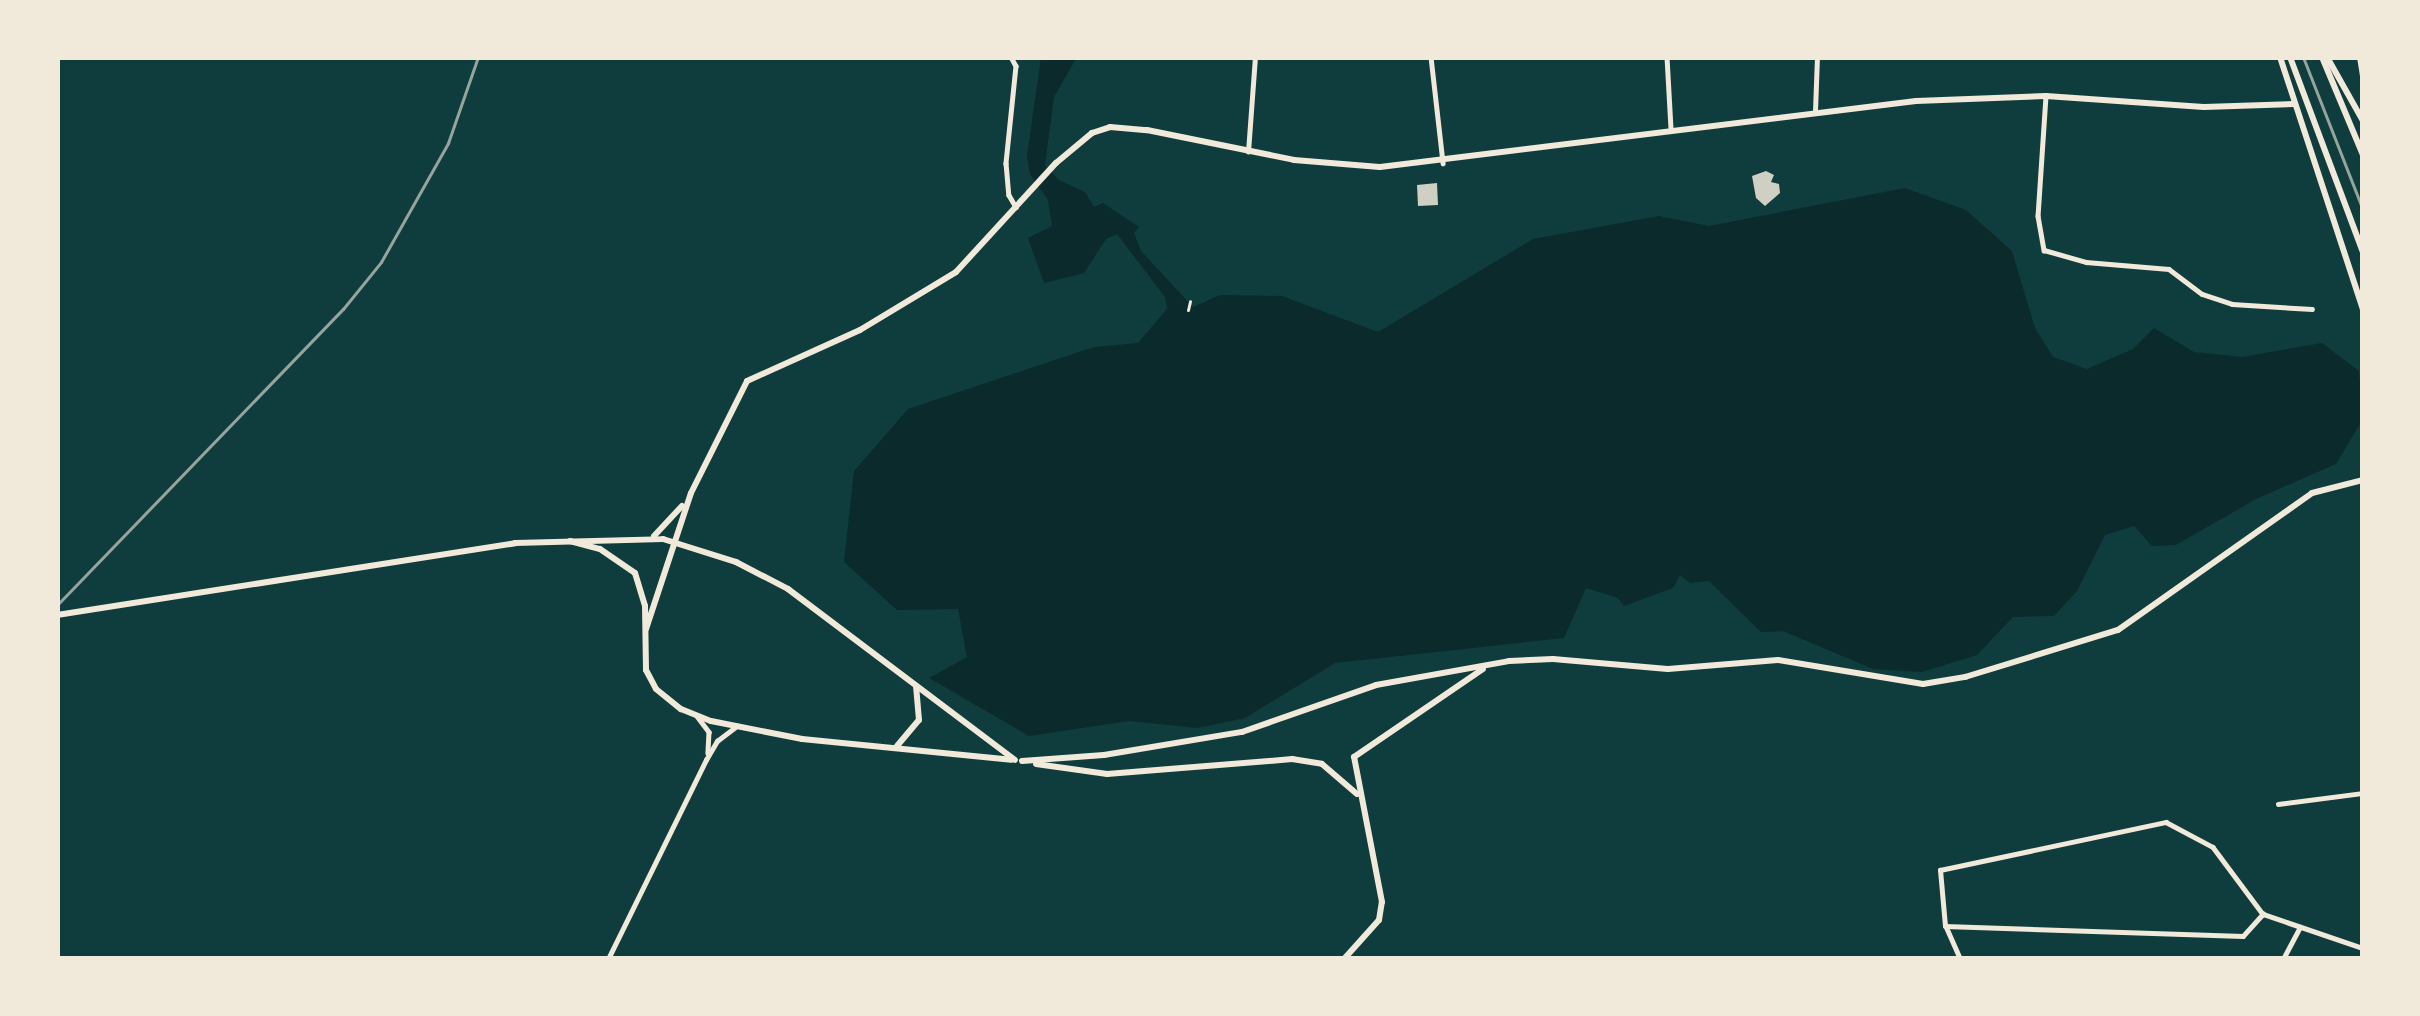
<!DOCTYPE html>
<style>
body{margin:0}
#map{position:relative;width:2420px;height:1016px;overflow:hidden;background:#0f3d3e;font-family:"PT Sans Narrow",sans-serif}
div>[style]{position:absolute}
.water>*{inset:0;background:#0a2a2b}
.building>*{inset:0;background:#cfcfc3}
.path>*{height:3px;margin:-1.5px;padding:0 1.5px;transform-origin:1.5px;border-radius:1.5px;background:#f1e9da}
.minor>*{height:4.5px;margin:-2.25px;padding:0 2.25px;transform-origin:2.25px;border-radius:2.25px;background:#f1e9da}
.tertiary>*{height:6px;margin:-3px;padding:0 3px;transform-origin:3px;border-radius:3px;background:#f1e9da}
.secondary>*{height:6px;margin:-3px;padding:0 3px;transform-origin:3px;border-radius:3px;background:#f1e9da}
.tram>*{height:3px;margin:-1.5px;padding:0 1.5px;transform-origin:1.5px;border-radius:1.5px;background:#97a49c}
.rail>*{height:3px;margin:-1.5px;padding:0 1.5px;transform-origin:1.5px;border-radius:1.5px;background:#97a49c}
span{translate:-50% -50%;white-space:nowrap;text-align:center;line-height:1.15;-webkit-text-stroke:9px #f1e9da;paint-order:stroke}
.frame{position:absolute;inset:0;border:60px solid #f1e9da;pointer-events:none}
</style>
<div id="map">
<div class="water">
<div style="clip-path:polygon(1041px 57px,1077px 57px,1054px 97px,1045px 165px,1059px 180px,1085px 192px,1094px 207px,1103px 203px,1139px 227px,1134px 233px,1141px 251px,1193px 307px,1220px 295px,1282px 296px,1378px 332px,1533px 239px,1659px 216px,1709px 226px,1905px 188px,1966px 210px,2012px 251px,2035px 328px,2053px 357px,2087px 369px,2133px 349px,2154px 328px,2194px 352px,2242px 357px,2322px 343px,2359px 371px,2363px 419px,2336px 464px,2256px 499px,2176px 545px,2152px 546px,2134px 526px,2105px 535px,2077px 591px,2054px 616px,2013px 617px,1977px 655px,1922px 672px,1873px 669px,1783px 631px,1761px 632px,1709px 581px,1690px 583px,1680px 575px,1673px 588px,1624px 606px,1618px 598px,1586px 588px,1564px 638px,1335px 663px,1245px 718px,1198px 728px,1129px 721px,1029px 736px,929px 678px,967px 657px,958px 609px,897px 610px,844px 562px,854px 471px,908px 409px,1094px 347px,1138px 343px,1167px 309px,1165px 297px,1117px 234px,1106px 239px,1084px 273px,1044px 283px,1028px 238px,1052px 226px,1048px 200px,1030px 174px,1027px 156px)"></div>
</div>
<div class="building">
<div style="clip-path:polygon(1766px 171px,1774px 175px,1771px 182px,1779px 184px,1780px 193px,1765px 206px,1756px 198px,1752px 176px)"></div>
<div style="clip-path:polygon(1437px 183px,1438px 205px,1418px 206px,1417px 185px)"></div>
</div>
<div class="path">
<div style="left:1188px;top:310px;width:9px;rotate:-77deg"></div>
</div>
<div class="minor">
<div style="left:1011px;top:57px;width:10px;rotate:61deg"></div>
<div style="left:1016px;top:66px;width:98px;rotate:95.9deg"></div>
<div style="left:1006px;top:163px;width:32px;rotate:85deg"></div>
<div style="left:1009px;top:195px;width:14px;rotate:60deg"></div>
<div style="left:1431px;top:57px;width:107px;rotate:83.5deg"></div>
<div style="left:1667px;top:57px;width:72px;rotate:86.8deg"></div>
<div style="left:2046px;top:96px;width:120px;rotate:93.8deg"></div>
<div style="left:2038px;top:216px;width:35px;rotate:80deg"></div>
<div style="left:2044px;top:250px;width:44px;rotate:15.9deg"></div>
<div style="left:2086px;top:262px;width:83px;rotate:4.8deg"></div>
<div style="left:2169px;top:269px;width:41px;rotate:37.1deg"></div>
<div style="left:2202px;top:294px;width:32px;rotate:18deg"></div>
<div style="left:2232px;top:304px;width:80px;rotate:3.6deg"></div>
<div style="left:1815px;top:111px;width:54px;rotate:-87.9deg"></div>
<div style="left:1248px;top:152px;width:95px;rotate:-85.8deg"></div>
<div style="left:697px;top:716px;width:20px;rotate:53deg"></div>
<div style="left:709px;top:732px;width:21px;rotate:93deg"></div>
<div style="left:2278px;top:804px;width:86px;rotate:-7.4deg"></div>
<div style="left:1945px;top:926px;width:298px;rotate:1.9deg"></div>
<div style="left:2243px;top:936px;width:30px;rotate:-48deg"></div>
<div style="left:2263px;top:914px;width:106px;rotate:18.8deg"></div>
<div style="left:608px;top:959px;width:222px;rotate:-63.8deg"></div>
<div style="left:706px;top:760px;width:22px;rotate:-60deg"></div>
<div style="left:717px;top:741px;width:25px;rotate:-37deg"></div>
<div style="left:1960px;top:959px;width:36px;rotate:-114deg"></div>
<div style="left:1945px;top:926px;width:56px;rotate:-95.1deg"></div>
<div style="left:1940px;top:870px;width:231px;rotate:-12deg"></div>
<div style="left:2166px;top:822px;width:53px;rotate:28deg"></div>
<div style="left:2213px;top:847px;width:84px;rotate:53.3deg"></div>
<div style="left:2283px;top:959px;width:36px;rotate:-62deg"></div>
</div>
<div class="tertiary">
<div style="left:654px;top:536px;width:41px;rotate:-47deg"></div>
<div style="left:570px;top:541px;width:31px;rotate:15deg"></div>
<div style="left:600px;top:549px;width:42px;rotate:34.4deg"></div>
<div style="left:635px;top:573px;width:34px;rotate:73deg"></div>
<div style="left:645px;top:606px;width:64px;rotate:89.1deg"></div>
<div style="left:646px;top:670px;width:21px;rotate:62deg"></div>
<div style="left:656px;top:689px;width:32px;rotate:39deg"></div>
<div style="left:681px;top:709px;width:32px;rotate:22deg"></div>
<div style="left:711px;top:721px;width:93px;rotate:11.2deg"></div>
<div style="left:802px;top:739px;width:210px;rotate:5.7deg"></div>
<div style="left:57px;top:615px;width:464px;rotate:-8.9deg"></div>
<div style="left:515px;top:543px;width:148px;rotate:-1.5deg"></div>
<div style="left:663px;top:539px;width:77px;rotate:17.5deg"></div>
<div style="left:736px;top:562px;width:59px;rotate:27.4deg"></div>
<div style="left:788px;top:589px;width:284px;rotate:37deg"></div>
<div style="left:646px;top:629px;width:143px;rotate:-71.7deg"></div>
<div style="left:691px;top:493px;width:125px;rotate:-63.4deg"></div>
<div style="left:747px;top:381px;width:124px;rotate:-24.3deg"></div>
<div style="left:860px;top:330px;width:112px;rotate:-31.1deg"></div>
<div style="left:956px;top:272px;width:148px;rotate:-47.5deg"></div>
<div style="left:1056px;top:163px;width:47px;rotate:-39.8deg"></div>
<div style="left:1092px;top:133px;width:19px;rotate:-18deg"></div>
<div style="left:1110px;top:127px;width:37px;rotate:5deg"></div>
<div style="left:1147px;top:130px;width:150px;rotate:11.5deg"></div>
<div style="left:1294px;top:160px;width:86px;rotate:4.7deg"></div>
<div style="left:1380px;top:167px;width:540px;rotate:-7.02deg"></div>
<div style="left:1916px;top:101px;width:130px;rotate:-2.2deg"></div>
<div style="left:2046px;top:96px;width:158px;rotate:4deg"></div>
<div style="left:2204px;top:107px;width:90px;rotate:-1.9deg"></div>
<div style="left:897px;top:746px;width:34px;rotate:-50deg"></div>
<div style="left:919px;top:720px;width:34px;rotate:-95deg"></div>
<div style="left:1022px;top:761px;width:82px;rotate:-4.2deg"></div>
<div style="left:1104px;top:755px;width:140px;rotate:-9.5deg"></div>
<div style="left:1242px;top:732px;width:142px;rotate:-19.3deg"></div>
<div style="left:1376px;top:685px;width:135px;rotate:-10.2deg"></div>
<div style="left:1509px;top:661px;width:44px;rotate:-2.6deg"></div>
<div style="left:1553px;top:659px;width:115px;rotate:5deg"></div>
<div style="left:1668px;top:669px;width:110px;rotate:-4.7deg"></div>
<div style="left:1778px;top:660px;width:147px;rotate:9.4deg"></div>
<div style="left:1923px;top:684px;width:43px;rotate:-9.5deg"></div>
<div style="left:1965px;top:677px;width:160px;rotate:-17.1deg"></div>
<div style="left:2118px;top:630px;width:237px;rotate:-35.2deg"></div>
<div style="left:2312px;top:493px;width:53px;rotate:-14.3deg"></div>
<div style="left:1036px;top:764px;width:72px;rotate:8deg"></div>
<div style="left:1107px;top:774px;width:186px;rotate:-4.6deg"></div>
<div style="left:1292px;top:759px;width:30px;rotate:9deg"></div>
<div style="left:1322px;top:764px;width:46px;rotate:40.6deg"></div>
<div style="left:1344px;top:959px;width:52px;rotate:-48.1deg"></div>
<div style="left:1379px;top:920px;width:18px;rotate:-81deg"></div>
<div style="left:1382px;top:902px;width:148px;rotate:-100.9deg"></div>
<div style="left:1354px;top:757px;width:156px;rotate:-34.3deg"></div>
</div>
<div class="secondary">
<div style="left:2280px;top:57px;width:266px;rotate:71.8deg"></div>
<div style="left:2290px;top:57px;width:208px;rotate:69.5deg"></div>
<div style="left:2322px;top:57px;width:106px;rotate:67.3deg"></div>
<div style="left:2327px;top:57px;width:73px;rotate:60.6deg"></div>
<div style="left:2360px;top:57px;width:20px;rotate:81deg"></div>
</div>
<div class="tram">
<div style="left:2303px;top:57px;width:164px;rotate:68.6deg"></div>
</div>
<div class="rail">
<div style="left:57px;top:605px;width:412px;rotate:-46deg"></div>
<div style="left:343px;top:309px;width:60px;rotate:-51deg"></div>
<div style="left:381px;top:262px;width:137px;rotate:-60.6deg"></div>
<div style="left:448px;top:143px;width:91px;rotate:-70.8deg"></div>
</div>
<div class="frame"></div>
</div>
